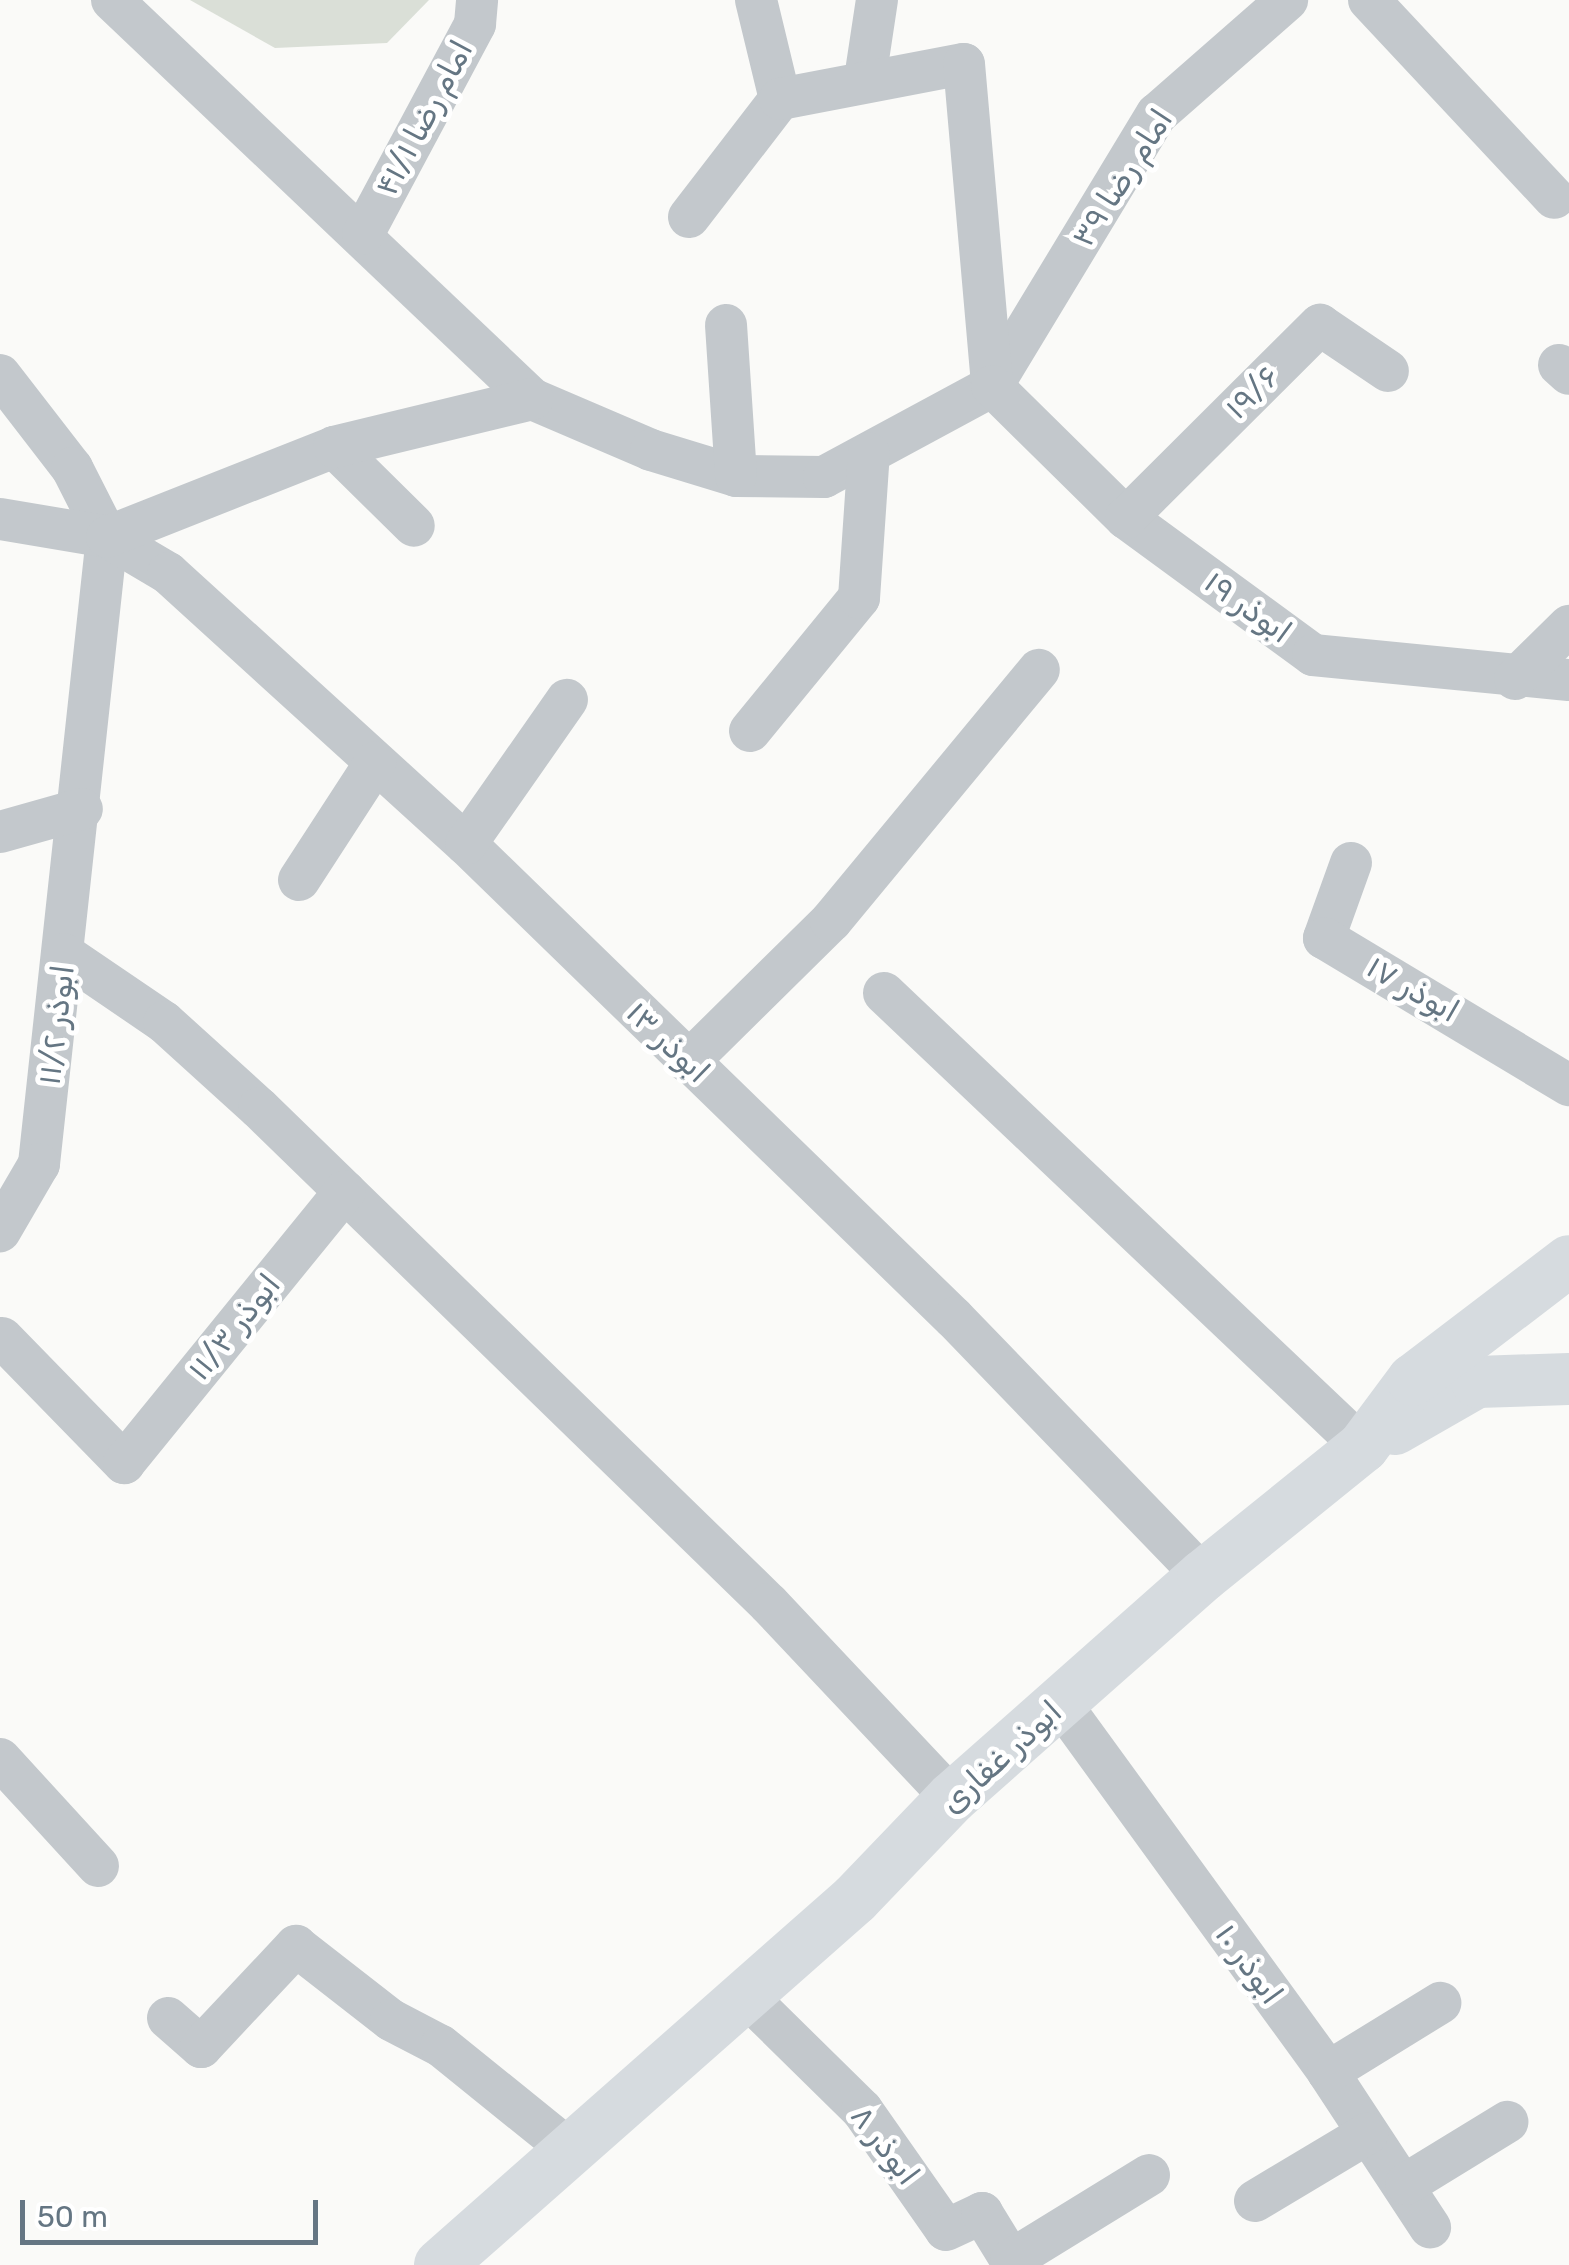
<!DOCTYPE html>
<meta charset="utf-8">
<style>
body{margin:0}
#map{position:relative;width:1569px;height:2265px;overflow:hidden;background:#fafaf8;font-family:Rubik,Vazirmatn,sans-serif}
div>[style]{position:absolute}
.green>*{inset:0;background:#dadfd7}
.minor>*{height:42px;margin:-21px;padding:0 21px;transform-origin:21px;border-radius:21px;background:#c3c8cc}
.major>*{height:52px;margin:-26px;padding:0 26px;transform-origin:26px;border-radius:26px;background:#d6dbdf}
span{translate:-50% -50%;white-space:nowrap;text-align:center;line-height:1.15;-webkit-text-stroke:10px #fff;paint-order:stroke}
.street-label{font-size:32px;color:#657683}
.scale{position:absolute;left:20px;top:2200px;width:298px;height:45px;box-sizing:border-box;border:5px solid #657683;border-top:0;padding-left:12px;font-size:30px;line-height:35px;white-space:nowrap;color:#657683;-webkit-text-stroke:8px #fff;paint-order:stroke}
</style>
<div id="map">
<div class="green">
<div style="clip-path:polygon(190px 0,429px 0,387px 43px,275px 48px)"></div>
</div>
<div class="minor">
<div style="left:112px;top:0;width:579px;rotate:43.53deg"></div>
<div style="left:532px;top:399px;width:129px;rotate:23.2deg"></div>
<div style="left:651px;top:450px;width:89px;rotate:17deg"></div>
<div style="left:736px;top:476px;width:88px;rotate:0.7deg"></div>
<div style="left:824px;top:477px;width:191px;rotate:-28.4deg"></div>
<div style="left:992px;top:386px;width:318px;rotate:-58.8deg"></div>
<div style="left:1157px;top:114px;width:173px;rotate:-41.2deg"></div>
<div style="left:756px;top:0;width:102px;rotate:76.4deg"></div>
<div style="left:1369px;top:0;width:271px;rotate:46.9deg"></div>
<div style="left:865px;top:79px;width:80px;rotate:-81.4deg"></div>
<div style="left:689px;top:217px;width:149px;rotate:-52.4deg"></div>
<div style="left:780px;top:99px;width:187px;rotate:-10.8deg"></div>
<div style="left:964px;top:64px;width:323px;rotate:85deg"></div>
<div style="left:363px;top:234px;width:238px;rotate:-61.9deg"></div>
<div style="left:475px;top:24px;width:24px;rotate:-85deg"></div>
<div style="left:726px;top:325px;width:151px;rotate:86.2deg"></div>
<div style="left:1559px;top:365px;width:13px;rotate:42deg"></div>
<div style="left:0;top:375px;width:118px;rotate:52.3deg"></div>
<div style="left:72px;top:468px;width:77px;rotate:63.1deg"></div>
<div style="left:107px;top:537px;width:631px;rotate:96.19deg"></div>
<div style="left:39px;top:1164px;width:78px;rotate:120.2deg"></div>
<div style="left:992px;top:386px;width:188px;rotate:44.6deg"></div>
<div style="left:1126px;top:518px;width:232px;rotate:36.2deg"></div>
<div style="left:1313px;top:655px;width:257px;rotate:5.6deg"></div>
<div style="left:334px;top:447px;width:112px;rotate:44.6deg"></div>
<div style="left:1126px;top:518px;width:274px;rotate:-44.9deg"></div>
<div style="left:1320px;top:325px;width:82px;rotate:34.1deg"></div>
<div style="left:0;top:519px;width:109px;rotate:9.5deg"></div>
<div style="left:107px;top:537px;width:71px;rotate:30.5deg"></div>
<div style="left:168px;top:573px;width:403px;rotate:42.3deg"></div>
<div style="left:466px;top:844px;width:680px;rotate:44.17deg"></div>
<div style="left:954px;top:1318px;width:359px;rotate:46deg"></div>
<div style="left:107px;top:537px;width:244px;rotate:-21.6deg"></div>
<div style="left:334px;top:447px;width:204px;rotate:-13.6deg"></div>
<div style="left:1515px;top:679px;width:76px;rotate:-44.5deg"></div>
<div style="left:750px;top:731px;width:172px;rotate:-50.7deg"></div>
<div style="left:859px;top:598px;width:145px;rotate:-86.1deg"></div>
<div style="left:0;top:832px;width:85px;rotate:-15.7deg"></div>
<div style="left:466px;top:844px;width:176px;rotate:-55deg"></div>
<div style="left:1351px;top:863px;width:80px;rotate:109.8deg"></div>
<div style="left:1324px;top:938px;width:286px;rotate:31deg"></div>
<div style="left:299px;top:880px;width:140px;rotate:-57deg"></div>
<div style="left:64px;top:954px;width:121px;rotate:34.2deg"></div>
<div style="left:164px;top:1022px;width:128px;rotate:42.2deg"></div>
<div style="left:259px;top:1108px;width:711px;rotate:44.2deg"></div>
<div style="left:769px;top:1604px;width:267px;rotate:46.7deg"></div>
<div style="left:884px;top:993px;width:660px;rotate:43.47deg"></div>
<div style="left:688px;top:1062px;width:201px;rotate:-44.6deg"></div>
<div style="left:831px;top:921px;width:326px;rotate:-50.4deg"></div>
<div style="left:2px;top:1338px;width:175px;rotate:45.7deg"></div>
<div style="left:124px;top:1463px;width:350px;rotate:-50.9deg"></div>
<div style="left:1061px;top:1704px;width:455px;rotate:54deg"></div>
<div style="left:1328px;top:2072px;width:186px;rotate:56.7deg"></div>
<div style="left:0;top:1759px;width:145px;rotate:47.5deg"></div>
<div style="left:745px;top:1995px;width:164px;rotate:44.5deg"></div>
<div style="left:862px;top:2110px;width:146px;rotate:55deg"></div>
<div style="left:946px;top:2230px;width:40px;rotate:-25deg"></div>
<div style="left:982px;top:2213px;width:61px;rotate:58.4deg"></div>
<div style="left:168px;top:2018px;width:44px;rotate:41.3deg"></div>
<div style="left:201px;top:2047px;width:139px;rotate:-46.8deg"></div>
<div style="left:296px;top:1946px;width:120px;rotate:37.9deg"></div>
<div style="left:391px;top:2020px;width:56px;rotate:27.5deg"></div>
<div style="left:441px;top:2046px;width:166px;rotate:38.9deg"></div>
<div style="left:1328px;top:2072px;width:132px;rotate:-31.6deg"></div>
<div style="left:1406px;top:2184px;width:119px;rotate:-31.5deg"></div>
<div style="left:1255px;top:2201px;width:131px;rotate:-30.9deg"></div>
<div style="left:1011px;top:2260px;width:162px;rotate:-31.6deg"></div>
</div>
<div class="major">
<div style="left:1395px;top:1429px;width:95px;rotate:-29.8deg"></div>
<div style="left:1477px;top:1382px;width:92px;rotate:-1.9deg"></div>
<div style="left:440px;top:2265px;width:553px;rotate:-41.41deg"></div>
<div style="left:855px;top:1899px;width:140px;rotate:-46.2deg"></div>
<div style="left:952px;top:1798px;width:335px;rotate:-41.5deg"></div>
<div style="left:1203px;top:1576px;width:206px;rotate:-38.9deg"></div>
<div style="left:1363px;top:1447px;width:84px;rotate:-53.3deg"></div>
<div style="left:1413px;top:1380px;width:196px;rotate:-37.3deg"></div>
</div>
<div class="street-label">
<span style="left:424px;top:118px;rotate:-62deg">امام رضا ۴۱/۱</span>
<span style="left:1122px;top:178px;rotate:-57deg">امام رضا ۳۹</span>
<span style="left:1252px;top:392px;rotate:-45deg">۱۹/۶</span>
<span style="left:1248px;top:607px;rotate:36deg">ابوذر ۱۹</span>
<span style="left:1413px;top:989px;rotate:30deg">ابوذر ۱۷</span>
<span style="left:56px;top:1025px;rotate:-83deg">ابوذر ۱۱/۲</span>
<span style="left:668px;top:1042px;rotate:44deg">ابوذر ۱۳</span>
<span style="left:234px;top:1327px;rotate:-51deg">ابوذر ۱۱/۳</span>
<span style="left:1001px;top:1757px;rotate:-42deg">ابوذر غفاری</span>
<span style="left:1249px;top:1964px;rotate:54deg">ابوذر ۱۰</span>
<span style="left:885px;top:2145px;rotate:53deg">ابوذر ۸</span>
</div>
<div class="scale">50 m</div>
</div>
